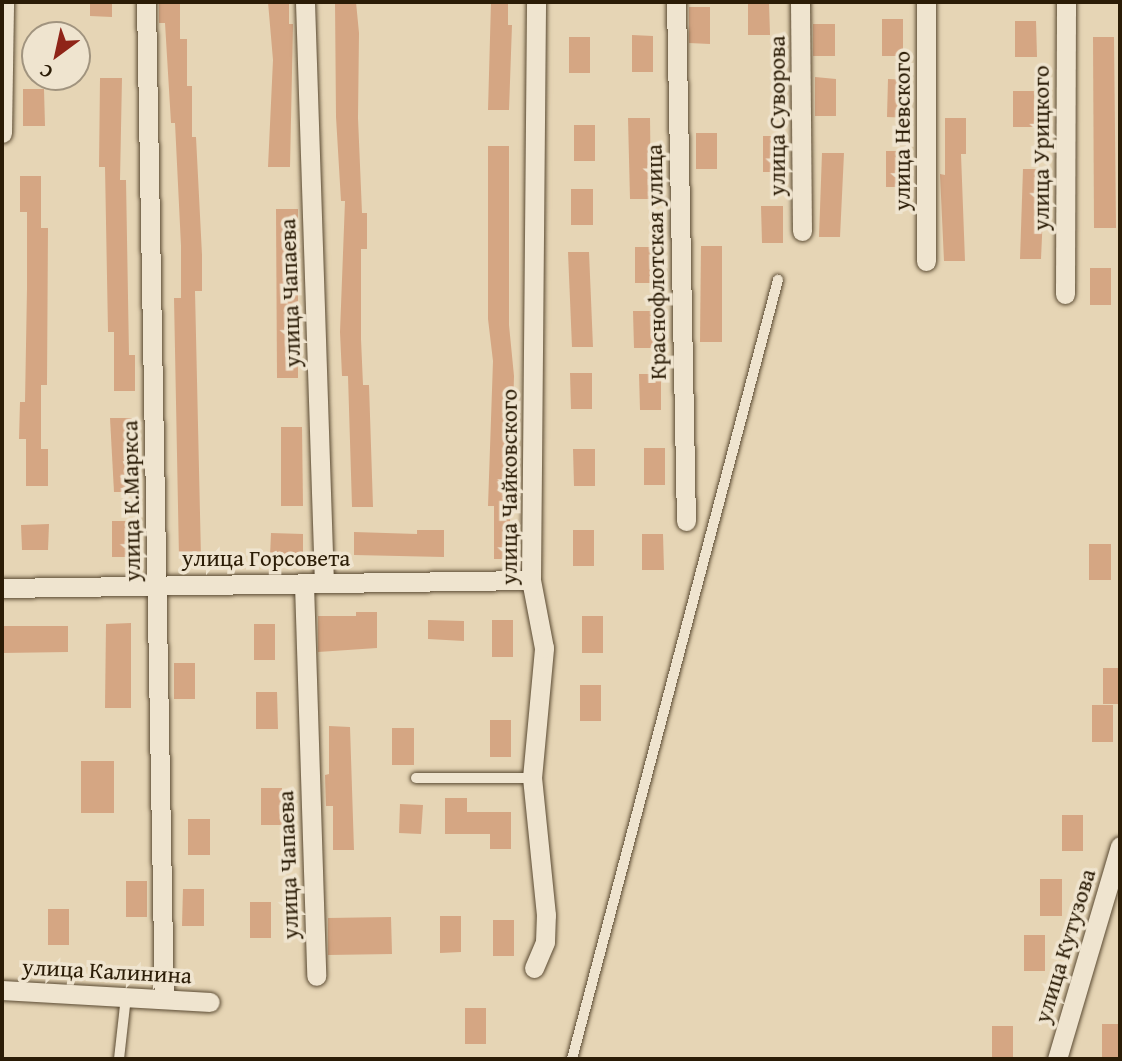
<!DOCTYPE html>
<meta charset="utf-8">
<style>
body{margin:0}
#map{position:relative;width:1122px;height:1061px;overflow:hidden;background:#e6d5b5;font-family:"Gentium Book Plus",serif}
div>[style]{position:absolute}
.building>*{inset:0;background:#d5a683}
.roads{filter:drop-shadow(0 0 2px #5a4a32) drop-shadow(0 0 2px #5a4a32)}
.service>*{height:10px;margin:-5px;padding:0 5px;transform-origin:5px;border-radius:5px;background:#efe4cf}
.minor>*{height:19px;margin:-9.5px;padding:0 9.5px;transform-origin:9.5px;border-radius:9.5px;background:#efe4cf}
span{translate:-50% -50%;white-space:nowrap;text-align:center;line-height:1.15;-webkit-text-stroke:7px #efe4cf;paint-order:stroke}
.street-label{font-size:23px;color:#2b1c06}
.frame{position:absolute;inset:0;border:4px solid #2b1c06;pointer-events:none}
.north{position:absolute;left:21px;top:21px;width:70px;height:70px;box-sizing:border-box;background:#efe4cf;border:2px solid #a1947f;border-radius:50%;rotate:213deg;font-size:19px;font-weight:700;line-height:28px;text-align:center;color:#2b1c06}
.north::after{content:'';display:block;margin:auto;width:24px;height:32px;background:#8f2418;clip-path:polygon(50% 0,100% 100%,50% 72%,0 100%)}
</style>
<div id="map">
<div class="building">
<div style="clip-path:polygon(90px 2px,112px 2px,112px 17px,90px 16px)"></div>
<div style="clip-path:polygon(159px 2px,180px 2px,180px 39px,187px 39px,187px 86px,192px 86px,192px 137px,196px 137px,202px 255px,202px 291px,195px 291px,201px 558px,179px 558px,174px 298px,181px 298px,181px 246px,175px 123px,171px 123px,165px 23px,159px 23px)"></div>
<div style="clip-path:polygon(268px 2px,289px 2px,289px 24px,293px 24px,290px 167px,268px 167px,273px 60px)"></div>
<div style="clip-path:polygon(335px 2px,356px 2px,359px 33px,358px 118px,362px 213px,367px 213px,367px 249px,361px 249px,361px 339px,363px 385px,369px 385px,373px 507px,352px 507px,348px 376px,342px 376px,340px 332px,345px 201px,341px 201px,336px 117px)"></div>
<div style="clip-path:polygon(491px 2px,508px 2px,508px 25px,512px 25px,509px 110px,488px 110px)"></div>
<div style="clip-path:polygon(748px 2px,769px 2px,770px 35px,748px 35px)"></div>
<div style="clip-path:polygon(689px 7px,710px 7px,710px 44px,689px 43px)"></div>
<div style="clip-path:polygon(882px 19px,903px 19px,903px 56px,882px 56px)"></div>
<div style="clip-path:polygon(1015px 21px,1036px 21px,1037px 57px,1015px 57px)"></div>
<div style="clip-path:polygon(813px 24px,835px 24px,835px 56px,813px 56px)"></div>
<div style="clip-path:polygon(632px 35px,653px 36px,653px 72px,632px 72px)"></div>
<div style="clip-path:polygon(569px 37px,590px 37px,590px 73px,569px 73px)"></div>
<div style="clip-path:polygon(1093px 37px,1114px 37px,1116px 228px,1094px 228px)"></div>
<div style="clip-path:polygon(815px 77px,836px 79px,836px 116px,815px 116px)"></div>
<div style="clip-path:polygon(100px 78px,122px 78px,120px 180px,126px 180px,129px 355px,135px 355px,135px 391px,114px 391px,114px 332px,108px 332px,105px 167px,99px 167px)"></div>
<div style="clip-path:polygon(888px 79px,911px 80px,910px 118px,887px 117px)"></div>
<div style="clip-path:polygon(23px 89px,44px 89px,45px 126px,23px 126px)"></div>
<div style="clip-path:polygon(1013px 91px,1034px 91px,1034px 127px,1013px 127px)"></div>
<div style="clip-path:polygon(628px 118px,650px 118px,651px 199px,630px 199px)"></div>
<div style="clip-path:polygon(945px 118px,966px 118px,966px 154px,961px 154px,965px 261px,944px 261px,940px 174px,945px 175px)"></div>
<div style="clip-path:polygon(574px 125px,595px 125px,595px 161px,574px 161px)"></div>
<div style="clip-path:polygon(696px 133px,717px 133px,717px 169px,696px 169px)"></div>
<div style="clip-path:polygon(763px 136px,784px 136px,784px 172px,763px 172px)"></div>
<div style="clip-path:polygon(488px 146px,509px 146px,509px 325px,514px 376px,510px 522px,516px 522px,516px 559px,494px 559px,494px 506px,488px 506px,493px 361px,488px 319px)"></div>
<div style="clip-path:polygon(886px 151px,907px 151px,907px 187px,886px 187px)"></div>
<div style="clip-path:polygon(822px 153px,844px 153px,840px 237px,819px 237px)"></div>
<div style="clip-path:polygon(1023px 169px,1045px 169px,1041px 259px,1020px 259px)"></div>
<div style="clip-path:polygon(20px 176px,41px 176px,41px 228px,48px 228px,47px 385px,41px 385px,41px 449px,48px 449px,48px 486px,26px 486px,26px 439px,19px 439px,20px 402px,25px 402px,27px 288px,27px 212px,20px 212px)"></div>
<div style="clip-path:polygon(571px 189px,593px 189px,593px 225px,571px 225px)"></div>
<div style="clip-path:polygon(761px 206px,783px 206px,783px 243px,762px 243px)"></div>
<div style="clip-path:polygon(276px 209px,298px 209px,298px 378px,277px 378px)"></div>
<div style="clip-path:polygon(701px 246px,722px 246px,722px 342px,700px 342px)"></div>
<div style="clip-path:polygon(635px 247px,656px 247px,656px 283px,635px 283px)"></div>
<div style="clip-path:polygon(568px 252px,589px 252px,593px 347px,572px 347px)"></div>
<div style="clip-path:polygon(1090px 268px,1111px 268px,1111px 305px,1090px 305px)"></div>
<div style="clip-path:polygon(633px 311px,655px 311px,655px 348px,634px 348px)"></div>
<div style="clip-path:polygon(570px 373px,592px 373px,592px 409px,571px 409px)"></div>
<div style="clip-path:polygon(639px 374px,661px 374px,661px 410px,640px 410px)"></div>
<div style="clip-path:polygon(110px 418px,132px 418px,136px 492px,114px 492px)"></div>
<div style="clip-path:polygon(281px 427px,302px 427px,303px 506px,281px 506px)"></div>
<div style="clip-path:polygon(644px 448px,665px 448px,665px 485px,644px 485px)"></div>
<div style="clip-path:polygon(573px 449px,595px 449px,595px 486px,574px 486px)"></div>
<div style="clip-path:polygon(112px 521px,133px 521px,133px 557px,112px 557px)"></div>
<div style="clip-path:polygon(49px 524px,48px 550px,22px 550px,21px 525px)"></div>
<div style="clip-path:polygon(417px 530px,444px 530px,444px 557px,354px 555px,354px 532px,417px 534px)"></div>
<div style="clip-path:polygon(573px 530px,594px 530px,594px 566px,573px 566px)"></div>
<div style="clip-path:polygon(271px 533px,303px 534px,303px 558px,270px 557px)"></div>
<div style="clip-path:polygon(642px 534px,663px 534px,664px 570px,642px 570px)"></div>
<div style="clip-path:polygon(1089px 544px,1111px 544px,1111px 580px,1089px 580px)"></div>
<div style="clip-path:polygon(356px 612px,377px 612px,377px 648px,318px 652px,318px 616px,356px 616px)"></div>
<div style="clip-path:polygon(582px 616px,603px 616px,603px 653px,582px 653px)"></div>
<div style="clip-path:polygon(428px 620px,464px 621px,464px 641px,428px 639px)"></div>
<div style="clip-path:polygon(492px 620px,513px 620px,513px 657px,492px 657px)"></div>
<div style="clip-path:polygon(131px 623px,131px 708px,105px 708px,106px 624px)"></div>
<div style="clip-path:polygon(254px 624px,275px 624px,275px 660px,254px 660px)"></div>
<div style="clip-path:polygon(2px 626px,68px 626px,68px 652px,2px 653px)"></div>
<div style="clip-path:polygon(174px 663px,195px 663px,195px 699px,174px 699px)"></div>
<div style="clip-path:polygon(1103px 668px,1120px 668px,1120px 704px,1103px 704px)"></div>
<div style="clip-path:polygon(580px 685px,601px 685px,601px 721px,580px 721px)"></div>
<div style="clip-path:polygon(256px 692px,277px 692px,278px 729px,256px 729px)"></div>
<div style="clip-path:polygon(1092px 705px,1113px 705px,1113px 742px,1092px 742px)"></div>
<div style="clip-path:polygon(490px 720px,511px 720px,511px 757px,490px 757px)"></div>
<div style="clip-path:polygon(329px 726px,350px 727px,354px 850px,333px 850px,333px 806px,326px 806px,325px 775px,329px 774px)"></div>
<div style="clip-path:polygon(392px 728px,414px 728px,414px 765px,392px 765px)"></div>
<div style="clip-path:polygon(81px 761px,114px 761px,114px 813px,81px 813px)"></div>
<div style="clip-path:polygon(261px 788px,282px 788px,282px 825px,261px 825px)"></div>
<div style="clip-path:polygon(445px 798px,467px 798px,467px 812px,511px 812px,511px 849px,490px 849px,490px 834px,445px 834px)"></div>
<div style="clip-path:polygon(400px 804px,423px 805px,421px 834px,399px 833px)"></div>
<div style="clip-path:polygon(1062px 815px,1083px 815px,1083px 851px,1062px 851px)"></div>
<div style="clip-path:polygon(188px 819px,210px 819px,210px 855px,188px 855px)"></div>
<div style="clip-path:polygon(1040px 879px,1062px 879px,1062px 916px,1040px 916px)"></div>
<div style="clip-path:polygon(126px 881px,147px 881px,147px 917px,126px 917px)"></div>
<div style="clip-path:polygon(183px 889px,204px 889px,204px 926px,182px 926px)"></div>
<div style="clip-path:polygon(250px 902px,271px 902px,271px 938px,250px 938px)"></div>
<div style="clip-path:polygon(48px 909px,69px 909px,69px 945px,48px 945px)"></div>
<div style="clip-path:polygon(440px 916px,461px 916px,461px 952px,440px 953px)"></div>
<div style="clip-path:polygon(391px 917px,392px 954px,328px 955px,328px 918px)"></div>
<div style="clip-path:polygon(493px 920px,514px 920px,514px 956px,493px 956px)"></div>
<div style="clip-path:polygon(1024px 935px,1045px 935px,1045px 971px,1024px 971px)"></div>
<div style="clip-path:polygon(465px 1008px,486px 1008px,486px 1044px,465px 1044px)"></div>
<div style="clip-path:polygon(1102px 1024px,1120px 1024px,1120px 1059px,1102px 1059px)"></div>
<div style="clip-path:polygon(992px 1026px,1013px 1026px,1013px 1059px,992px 1059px)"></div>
</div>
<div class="roads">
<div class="service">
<div style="left:416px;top:778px;width:116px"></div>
<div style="left:119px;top:1059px;width:62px;rotate:-83.6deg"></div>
<div style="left:572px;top:1059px;width:806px;rotate:-75.19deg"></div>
</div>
<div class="minor">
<div style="left:146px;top:2px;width:997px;rotate:88.97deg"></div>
<div style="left:305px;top:2px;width:581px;rotate:88.13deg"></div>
<div style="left:676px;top:2px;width:519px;rotate:88.9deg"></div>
<div style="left:800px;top:2px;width:229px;rotate:89.5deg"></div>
<div style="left:2px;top:133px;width:131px;rotate:-89.1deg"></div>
<div style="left:926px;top:261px;width:259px;rotate:-90deg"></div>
<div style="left:1065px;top:294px;width:292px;rotate:-89.8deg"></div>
<div style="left:304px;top:584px;width:392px;rotate:88.2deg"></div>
<div style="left:2px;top:588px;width:529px;rotate:-0.87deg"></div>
<div style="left:534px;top:968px;width:28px;rotate:-67deg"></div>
<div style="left:545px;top:942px;width:27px;rotate:-88deg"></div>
<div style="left:546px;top:915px;width:138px;rotate:-95.8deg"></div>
<div style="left:532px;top:778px;width:131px;rotate:-84.7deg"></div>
<div style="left:544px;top:648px;width:69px;rotate:-100.8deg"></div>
<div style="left:531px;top:580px;width:578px;rotate:-89.5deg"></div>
<div style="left:2px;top:990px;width:208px;rotate:3.3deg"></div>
<div style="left:1057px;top:1059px;width:222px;rotate:-73.5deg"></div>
</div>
</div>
<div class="street-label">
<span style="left:777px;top:116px;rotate:-90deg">улица Суворова</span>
<span style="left:902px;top:131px;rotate:-90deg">улица Невского</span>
<span style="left:1041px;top:148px;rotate:-90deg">улица Урицкого</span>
<span style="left:656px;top:262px;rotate:-91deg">Краснофлотская улица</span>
<span style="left:290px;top:293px;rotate:-92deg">улица Чапаева</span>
<span style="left:509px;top:487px;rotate:-90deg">улица Чайковского</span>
<span style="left:131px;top:501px;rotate:-91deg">улица К.Маркса</span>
<span style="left:266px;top:558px">улица Горсовета</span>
<span style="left:288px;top:865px;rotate:-92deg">улица Чапаева</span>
<span style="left:1065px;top:946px;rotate:-73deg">улица Кутузова</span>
<span style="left:107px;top:971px;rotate:3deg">улица Калинина</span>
</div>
<div class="frame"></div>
<div class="north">С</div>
</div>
